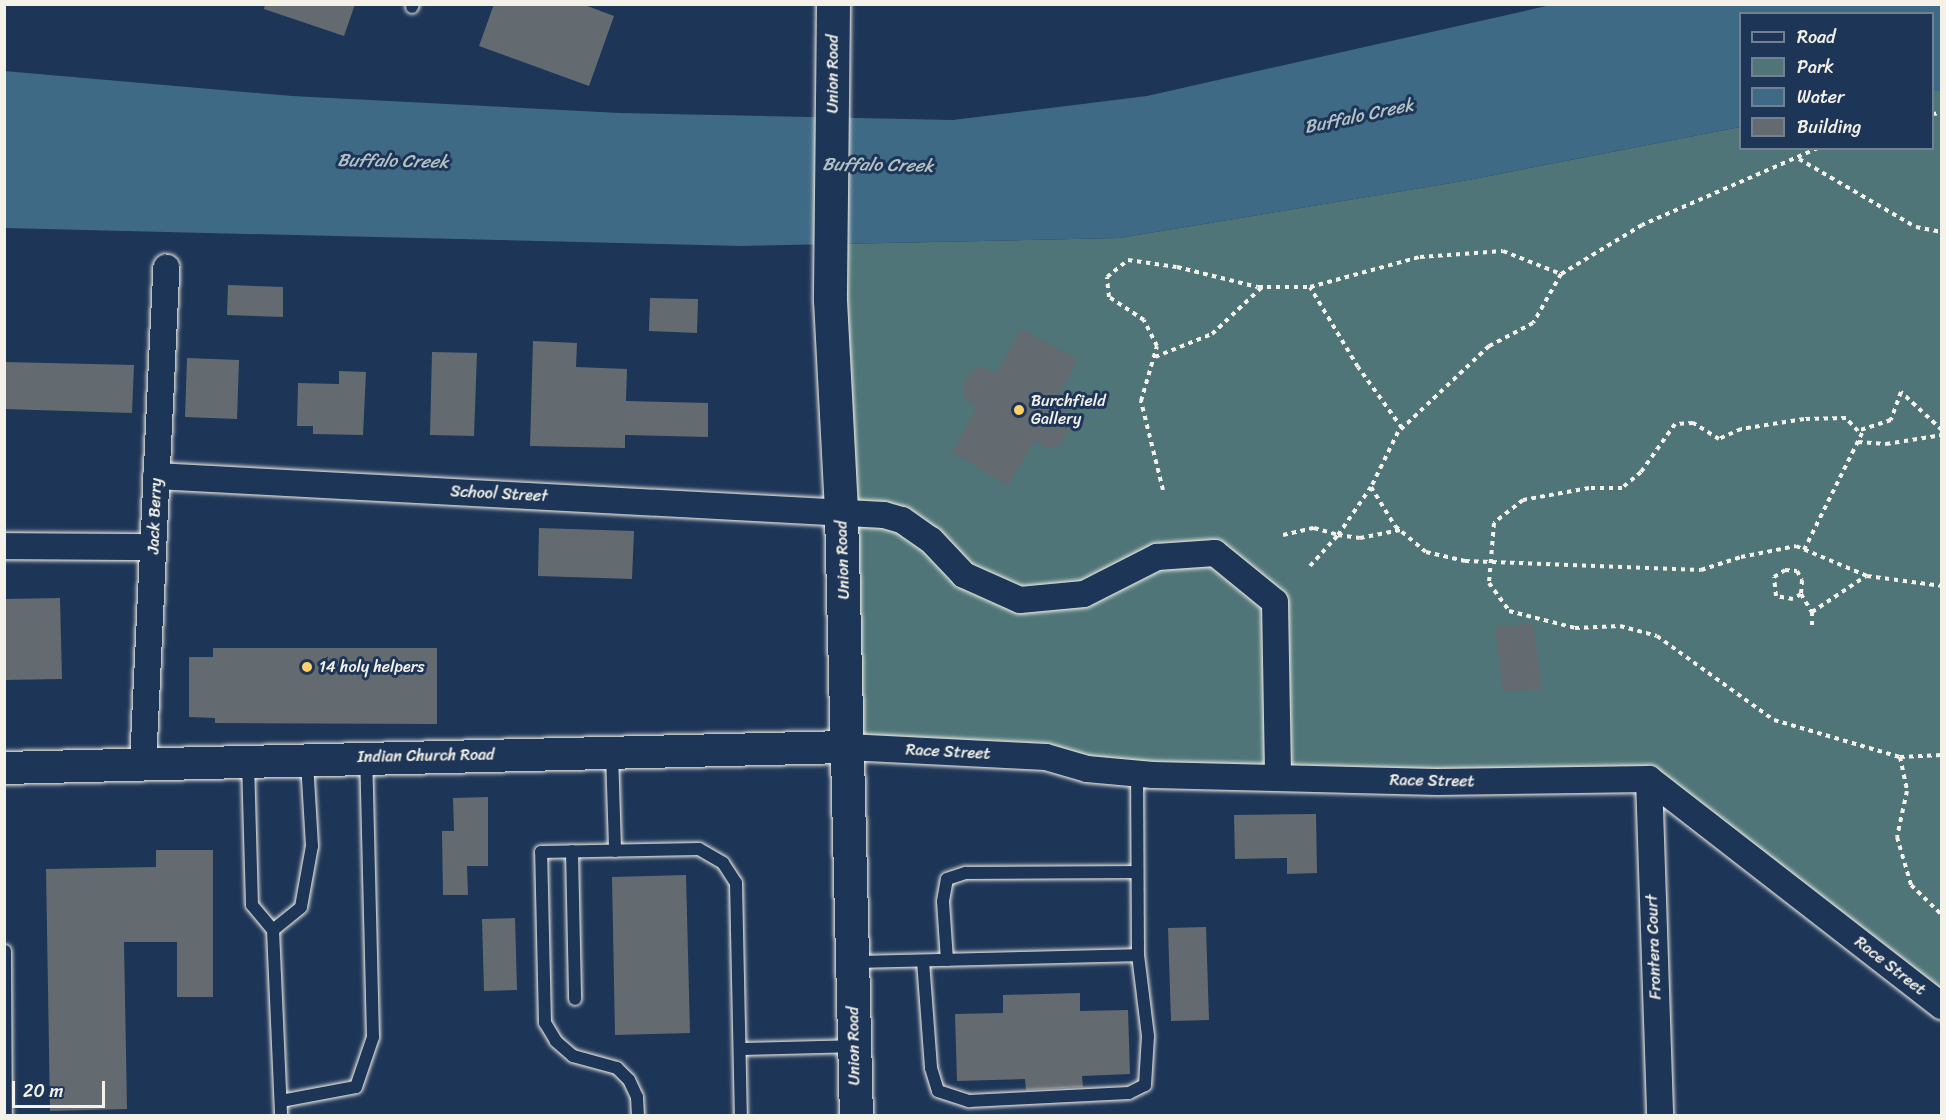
<!DOCTYPE html>
<style>
body{margin:0}
#map{position:relative;width:1946px;height:1120px;overflow:hidden;background:#1d3557;font-family:Sriracha,sans-serif}
div>[style]{position:absolute}
.green>*{inset:0;background:#4f7578}
.water>*{inset:0;background:#3f6a85}
.building>*{inset:0;background:#646b70}
.path>*{height:4px;margin-top:-2px;transform-origin:0;background:repeating-linear-gradient(90deg,#f4f1e8 0 4.5px,transparent 0 9px)}
.roads{filter:drop-shadow(0 0 2px #f4f1e8) drop-shadow(0 0 2px #f4f1e8)}
.service>*{height:12px;margin:-6px;padding:0 6px;transform-origin:6px;border-radius:6px;background:#1d3557}
.minor>*{height:26px;margin:-13px;padding:0 13px;transform-origin:13px;border-radius:13px;background:#1d3557}
.tertiary>*{height:32px;margin:-16px;padding:0 16px;transform-origin:16px;border-radius:16px;background:#1d3557}
.secondary>*{height:33px;margin:-16.5px;padding:0 16.5px;transform-origin:16.5px;border-radius:16.5px;background:#1d3557}
.dots>*{width:16px;height:16px;translate:-50% -50%;box-sizing:border-box;border:3px solid #1d3557;border-radius:50%}
span{translate:-50% -50%;white-space:nowrap;text-align:center;line-height:1.15;-webkit-text-stroke:6px #1d3557;paint-order:stroke}
.street-label{font-size:16px;color:#f4f1e8}
.poi-label{font-size:16px;color:#f4f1e8}
.left{translate:0 -50%;text-align:left}
.water-label{font-size:18px;color:#b5c2c5;font-style:italic}
.frame{position:absolute;inset:0;border:6px solid #f4f1e8;pointer-events:none}
.legend{position:absolute;left:1739px;top:12px;width:195px;height:138px;box-sizing:border-box;background:#1d3557;border:2px solid #738091;margin:0;padding:8px 10px;list-style:none;font-size:18px;color:#f4f1e8}
.legend li{display:flex;align-items:center;gap:12px;height:30px}
.legend b{width:30px;border:2px solid #738091}
.scale{position:absolute;left:12px;top:1081px;width:93px;height:27px;box-sizing:border-box;border:3px solid #f4f1e8;border-top:0;padding-left:8px;font-size:18px;line-height:21px;white-space:nowrap;color:#f4f1e8;-webkit-text-stroke:4px #1d3557;paint-order:stroke}
</style>
<div id="map">
<div class="green">
<div style="clip-path:polygon(1933px 91px,1941px 91px,1941px 1006px,1649px 779px,1437px 782px,847px 747px,838px 244px,1119px 238px,1463px 181px,1740px 127px,1740px 148px,1932px 148px)"></div>
</div>
<div class="water">
<div style="clip-path:polygon(1551px 5px,1942px 5px,1941px 91px,1933px 91px,1932px 14px,1740px 14px,1740px 127px,1463px 181px,1119px 238px,742px 246px,5px 228px,4px 71px,292px 96px,620px 113px,953px 120px,1147px 96px)"></div>
</div>
<div class="building">
<div style="clip-path:polygon(265px 4px,355px 4px,344px 36px,264px 9px)"></div>
<div style="clip-path:polygon(494px 4px,582px 4px,614px 16px,589px 86px,479px 46px)"></div>
<div style="clip-path:polygon(228px 285px,283px 287px,283px 317px,227px 315px)"></div>
<div style="clip-path:polygon(650px 298px,698px 299px,697px 333px,649px 331px)"></div>
<div style="clip-path:polygon(1021px 329px,1078px 359px,1054px 405px,1067px 412px,1071px 427px,1060px 445px,1047px 448px,1034px 441px,1008px 486px,952px 452px,977px 407px,965px 399px,962px 388px,971px 370px,983px 366px,996px 374px)"></div>
<div style="clip-path:polygon(533px 341px,577px 343px,576px 367px,627px 369px,626px 401px,708px 403px,708px 437px,625px 435px,625px 448px,530px 446px)"></div>
<div style="clip-path:polygon(432px 352px,477px 353px,474px 436px,430px 435px)"></div>
<div style="clip-path:polygon(187px 358px,239px 360px,237px 419px,185px 417px)"></div>
<div style="clip-path:polygon(4px 362px,134px 365px,132px 413px,4px 409px)"></div>
<div style="clip-path:polygon(339px 371px,366px 372px,363px 435px,313px 434px,313px 426px,297px 426px,298px 383px,339px 384px)"></div>
<div style="clip-path:polygon(539px 528px,634px 531px,632px 579px,538px 576px)"></div>
<div style="clip-path:polygon(60px 598px,62px 679px,4px 680px,4px 599px)"></div>
<div style="clip-path:polygon(1533px 623px,1542px 689px,1503px 692px,1495px 627px)"></div>
<div style="clip-path:polygon(213px 648px,437px 648px,437px 724px,215px 723px,215px 718px,189px 717px,189px 657px,213px 657px)"></div>
<div style="clip-path:polygon(488px 797px,488px 866px,467px 866px,468px 895px,443px 895px,442px 831px,454px 831px,453px 798px)"></div>
<div style="clip-path:polygon(1316px 814px,1317px 873px,1287px 874px,1287px 858px,1235px 859px,1234px 815px)"></div>
<div style="clip-path:polygon(156px 850px,213px 850px,213px 997px,177px 997px,177px 942px,124px 942px,127px 1109px,50px 1111px,46px 869px,156px 867px)"></div>
<div style="clip-path:polygon(686px 875px,690px 1033px,615px 1035px,612px 877px)"></div>
<div style="clip-path:polygon(515px 918px,517px 990px,484px 991px,482px 919px)"></div>
<div style="clip-path:polygon(1206px 927px,1209px 1020px,1171px 1021px,1168px 928px)"></div>
<div style="clip-path:polygon(1080px 993px,1080px 1011px,1128px 1010px,1130px 1074px,1082px 1076px,1083px 1087px,1026px 1090px,1025px 1079px,957px 1081px,955px 1014px,1003px 1013px,1003px 995px)"></div>
</div>
<div class="path">
<div style="left:1932px;top:114px;width:10px;rotate:-6deg"></div>
<div style="left:1818px;top:148px;width:192px;rotate:156.4deg"></div>
<div style="left:1642px;top:225px;width:95px;rotate:148.8deg"></div>
<div style="left:1561px;top:274px;width:56px;rotate:119.7deg"></div>
<div style="left:1533px;top:323px;width:50px;rotate:152.4deg"></div>
<div style="left:1489px;top:346px;width:125px;rotate:136.6deg"></div>
<div style="left:1398px;top:432px;width:61px;rotate:116.1deg"></div>
<div style="left:1371px;top:487px;width:46px;rotate:58.4deg"></div>
<div style="left:1395px;top:526px;width:40px;rotate:40deg"></div>
<div style="left:1426px;top:552px;width:40px;rotate:13deg"></div>
<div style="left:1465px;top:561px;width:236px;rotate:2.2deg"></div>
<div style="left:1701px;top:570px;width:42px;rotate:-18deg"></div>
<div style="left:1741px;top:557px;width:56px;rotate:-11.3deg"></div>
<div style="left:1796px;top:546px;width:77px;rotate:22.9deg"></div>
<div style="left:1867px;top:576px;width:76px;rotate:7.6deg"></div>
<div style="left:1799px;top:159px;width:135px;rotate:30.2deg"></div>
<div style="left:1916px;top:227px;width:26px;rotate:11deg"></div>
<div style="left:1155px;top:357px;width:61px;rotate:-22deg"></div>
<div style="left:1212px;top:334px;width:69px;rotate:-43.2deg"></div>
<div style="left:1402px;top:428px;width:75px;rotate:-125.8deg"></div>
<div style="left:1358px;top:367px;width:93px;rotate:-121deg"></div>
<div style="left:1310px;top:287px;width:114px;rotate:-15.3deg"></div>
<div style="left:1420px;top:257px;width:83px;rotate:-4.1deg"></div>
<div style="left:1503px;top:251px;width:62px;rotate:21.6deg"></div>
<div style="left:1942px;top:430px;width:56px;rotate:-137.2deg"></div>
<div style="left:1901px;top:392px;width:30px;rotate:110deg"></div>
<div style="left:1891px;top:420px;width:35px;rotate:162deg"></div>
<div style="left:1858px;top:431px;width:18px;rotate:-133deg"></div>
<div style="left:1846px;top:418px;width:42px;rotate:178.6deg"></div>
<div style="left:1804px;top:419px;width:64px;rotate:171deg"></div>
<div style="left:1741px;top:429px;width:24px;rotate:156deg"></div>
<div style="left:1719px;top:439px;width:31px;rotate:-148deg"></div>
<div style="left:1693px;top:423px;width:18px;rotate:177deg"></div>
<div style="left:1675px;top:424px;width:59px;rotate:125.3deg"></div>
<div style="left:1641px;top:472px;width:25px;rotate:140deg"></div>
<div style="left:1622px;top:488px;width:33px;rotate:180deg"></div>
<div style="left:1589px;top:488px;width:67px;rotate:169.7deg"></div>
<div style="left:1523px;top:500px;width:37px;rotate:142deg"></div>
<div style="left:1494px;top:523px;width:60px;rotate:94.8deg"></div>
<div style="left:1489px;top:583px;width:34px;rotate:54deg"></div>
<div style="left:1509px;top:611px;width:68px;rotate:14.4deg"></div>
<div style="left:1575px;top:628px;width:45px;rotate:-2.5deg"></div>
<div style="left:1620px;top:626px;width:38px;rotate:15deg"></div>
<div style="left:1657px;top:636px;width:144px;rotate:35.7deg"></div>
<div style="left:1774px;top:720px;width:131px;rotate:16.4deg"></div>
<div style="left:1900px;top:757px;width:42px;rotate:-2.7deg"></div>
<div style="left:1858px;top:442px;width:28px;rotate:4deg"></div>
<div style="left:1886px;top:444px;width:57px;rotate:-9.1deg"></div>
<div style="left:1163px;top:490px;width:92px;rotate:-103.9deg"></div>
<div style="left:1141px;top:401px;width:57px;rotate:-73.8deg"></div>
<div style="left:1157px;top:346px;width:29px;rotate:-117deg"></div>
<div style="left:1144px;top:320px;width:42px;rotate:-146.7deg"></div>
<div style="left:1109px;top:297px;width:20px;rotate:-96deg"></div>
<div style="left:1107px;top:277px;width:27px;rotate:-39deg"></div>
<div style="left:1128px;top:260px;width:49px;rotate:8.1deg"></div>
<div style="left:1177px;top:267px;width:83px;rotate:13.9deg"></div>
<div style="left:1258px;top:287px;width:52px"></div>
<div style="left:1283px;top:535px;width:32px;rotate:-13deg"></div>
<div style="left:1314px;top:528px;width:25px;rotate:16deg"></div>
<div style="left:1338px;top:535px;width:58px;rotate:-55.5deg"></div>
<div style="left:1804px;top:550px;width:135px;rotate:-63.6deg"></div>
<div style="left:1310px;top:566px;width:42px;rotate:-47.9deg"></div>
<div style="left:1338px;top:535px;width:22px;rotate:8deg"></div>
<div style="left:1360px;top:538px;width:41px;rotate:-11.3deg"></div>
<div style="left:1801px;top:594px;width:9px;rotate:148deg"></div>
<div style="left:1793px;top:599px;width:17px;rotate:-170deg"></div>
<div style="left:1776px;top:596px;width:19px;rotate:-96deg"></div>
<div style="left:1774px;top:577px;width:13px;rotate:-32deg"></div>
<div style="left:1785px;top:570px;width:12px;rotate:5deg"></div>
<div style="left:1797px;top:571px;width:10px;rotate:61deg"></div>
<div style="left:1802px;top:580px;width:14px;rotate:94deg"></div>
<div style="left:1801px;top:594px;width:21px;rotate:59deg"></div>
<div style="left:1812px;top:612px;width:17px;rotate:90deg"></div>
<div style="left:1812px;top:612px;width:65px;rotate:-33.7deg"></div>
<div style="left:1900px;top:757px;width:35px;rotate:78deg"></div>
<div style="left:1907px;top:791px;width:47px;rotate:102.3deg"></div>
<div style="left:1897px;top:837px;width:50px;rotate:73.7deg"></div>
<div style="left:1911px;top:885px;width:43px;rotate:44.1deg"></div>
</div>
<div class="roads">
<div class="service">
<div style="left:412px;top:7px;width:3px;rotate:-72deg"></div>
<div style="left:612px;top:753px;width:98px;rotate:88.2deg"></div>
<div style="left:248px;top:762px;width:143px;rotate:88.4deg"></div>
<div style="left:252px;top:905px;width:33px;rotate:50deg"></div>
<div style="left:273px;top:930px;width:186px;rotate:87.5deg"></div>
<div style="left:572px;top:851px;width:148px;rotate:88.8deg"></div>
<div style="left:273px;top:930px;width:36px;rotate:-39deg"></div>
<div style="left:301px;top:907px;width:62px;rotate:-79.8deg"></div>
<div style="left:312px;top:846px;width:84px;rotate:-93.4deg"></div>
<div style="left:5px;top:951px;width:165px;rotate:89.7deg"></div>
<div style="left:947px;top:960px;width:59px;rotate:-93.9deg"></div>
<div style="left:943px;top:901px;width:22px;rotate:-80deg"></div>
<div style="left:947px;top:879px;width:20px;rotate:-18deg"></div>
<div style="left:966px;top:873px;width:171px;rotate:-0.3deg"></div>
<div style="left:923px;top:961px;width:107px;rotate:85.7deg"></div>
<div style="left:931px;top:1068px;width:24px;rotate:73deg"></div>
<div style="left:938px;top:1091px;width:33px;rotate:18deg"></div>
<div style="left:969px;top:1101px;width:160px;rotate:-2.9deg"></div>
<div style="left:1129px;top:1093px;width:18px;rotate:-27deg"></div>
<div style="left:1145px;top:1085px;width:49px;rotate:-86.5deg"></div>
<div style="left:1148px;top:1036px;width:82px;rotate:-97deg"></div>
<div style="left:853px;top:962px;width:285px;rotate:-1.4deg"></div>
<div style="left:1138px;top:955px;width:181px;rotate:-90.3deg"></div>
<div style="left:740px;top:1049px;width:113px;rotate:-1.5deg"></div>
<div style="left:281px;top:1101px;width:76px;rotate:-10.6deg"></div>
<div style="left:356px;top:1087px;width:53px;rotate:-71.2deg"></div>
<div style="left:373px;top:1037px;width:277px;rotate:-91.4deg"></div>
<div style="left:638px;top:1116px;width:19px;rotate:-93deg"></div>
<div style="left:637px;top:1097px;width:19px;rotate:-115deg"></div>
<div style="left:629px;top:1080px;width:17px;rotate:-135deg"></div>
<div style="left:617px;top:1068px;width:46px;rotate:-164.7deg"></div>
<div style="left:573px;top:1056px;width:23px;rotate:-139deg"></div>
<div style="left:556px;top:1041px;width:21px;rotate:-121deg"></div>
<div style="left:545px;top:1023px;width:171px;rotate:-91.3deg"></div>
<div style="left:541px;top:852px;width:158px;rotate:-1.1deg"></div>
<div style="left:699px;top:849px;width:28px;rotate:30deg"></div>
<div style="left:723px;top:863px;width:24px;rotate:57deg"></div>
<div style="left:736px;top:883px;width:233px;rotate:88.8deg"></div>
</div>
<div class="minor">
<div style="left:156px;top:476px;width:729px;rotate:3.07deg"></div>
<div style="left:884px;top:515px;width:19px;rotate:16deg"></div>
<div style="left:902px;top:520px;width:35px;rotate:35deg"></div>
<div style="left:931px;top:540px;width:48px;rotate:46.7deg"></div>
<div style="left:964px;top:575px;width:61px;rotate:24.1deg"></div>
<div style="left:1020px;top:600px;width:64px;rotate:-5.4deg"></div>
<div style="left:1084px;top:594px;width:82px;rotate:-26.9deg"></div>
<div style="left:1157px;top:557px;width:58px;rotate:-3.9deg"></div>
<div style="left:1215px;top:553px;width:77px;rotate:39.2deg"></div>
<div style="left:1275px;top:602px;width:176px;rotate:89deg"></div>
<div style="left:4px;top:546px;width:149px;rotate:0.4deg"></div>
<div style="left:847px;top:747px;width:199px;rotate:2.9deg"></div>
<div style="left:1046px;top:757px;width:43px;rotate:16.3deg"></div>
<div style="left:1087px;top:769px;width:66px;rotate:5.2deg"></div>
<div style="left:1153px;top:775px;width:284px;rotate:1.4deg"></div>
<div style="left:1437px;top:782px;width:212px;rotate:-0.8deg"></div>
<div style="left:1649px;top:779px;width:371px;rotate:37.8deg"></div>
<div style="left:143px;top:764px;width:497px;rotate:-87.3deg"></div>
<div style="left:1649px;top:779px;width:337px;rotate:88.1deg"></div>
</div>
<div class="tertiary">
<div style="left:4px;top:768px;width:843px;rotate:-1.43deg"></div>
</div>
<div class="secondary">
<div style="left:833px;top:4px;width:296px;rotate:90.6deg"></div>
<div style="left:830px;top:300px;width:213px;rotate:87deg"></div>
<div style="left:841px;top:513px;width:603px;rotate:88.58deg"></div>
</div>
</div>
<div class="dots">
<div style="left:1019px;top:410px;background:#ffd166"></div>
<div style="left:307px;top:667px;background:#ffd166"></div>
</div>
<div class="street-label">
<span style="left:833px;top:74px;rotate:-90deg">Union Road</span>
<span style="left:499px;top:494px;rotate:3deg">School Street</span>
<span style="left:155px;top:516px;rotate:-88deg">Jack Berry</span>
<span style="left:843px;top:560px;rotate:-92deg">Union Road</span>
<span style="left:948px;top:752px;rotate:3deg">Race Street</span>
<span style="left:426px;top:756px;rotate:-1deg">Indian Church Road</span>
<span style="left:1432px;top:781px;rotate:1deg">Race Street</span>
<span style="left:1654px;top:947px;rotate:-92deg">Frontera Court</span>
<span style="left:1890px;top:966px;rotate:38deg">Race Street</span>
<span style="left:854px;top:1046px;rotate:-91deg">Union Road</span>
</div>
<div class="poi-label">
<span class="left" style="left:1031px;top:410px">Burchfield<br>Gallery</span>
<span class="left" style="left:319px;top:667px">14 holy helpers</span>
</div>
<div class="water-label">
<span style="left:1359px;top:116px;rotate:-12deg">Buffalo Creek</span>
<span style="left:393px;top:161px;rotate:1deg">Buffalo Creek</span>
<span style="left:878px;top:165px;rotate:1deg">Buffalo Creek</span>
</div>
<div class="frame"></div>
<ul class="legend">
<li><b style="height:8px;background:#1d3557"></b>Road</li>
<li><b style="height:16px;background:#4f7578"></b>Park</li>
<li><b style="height:16px;background:#3f6a85"></b>Water</li>
<li><b style="height:16px;background:#646b70"></b>Building</li>
</ul>
<div class="scale">20 m</div>
</div>
